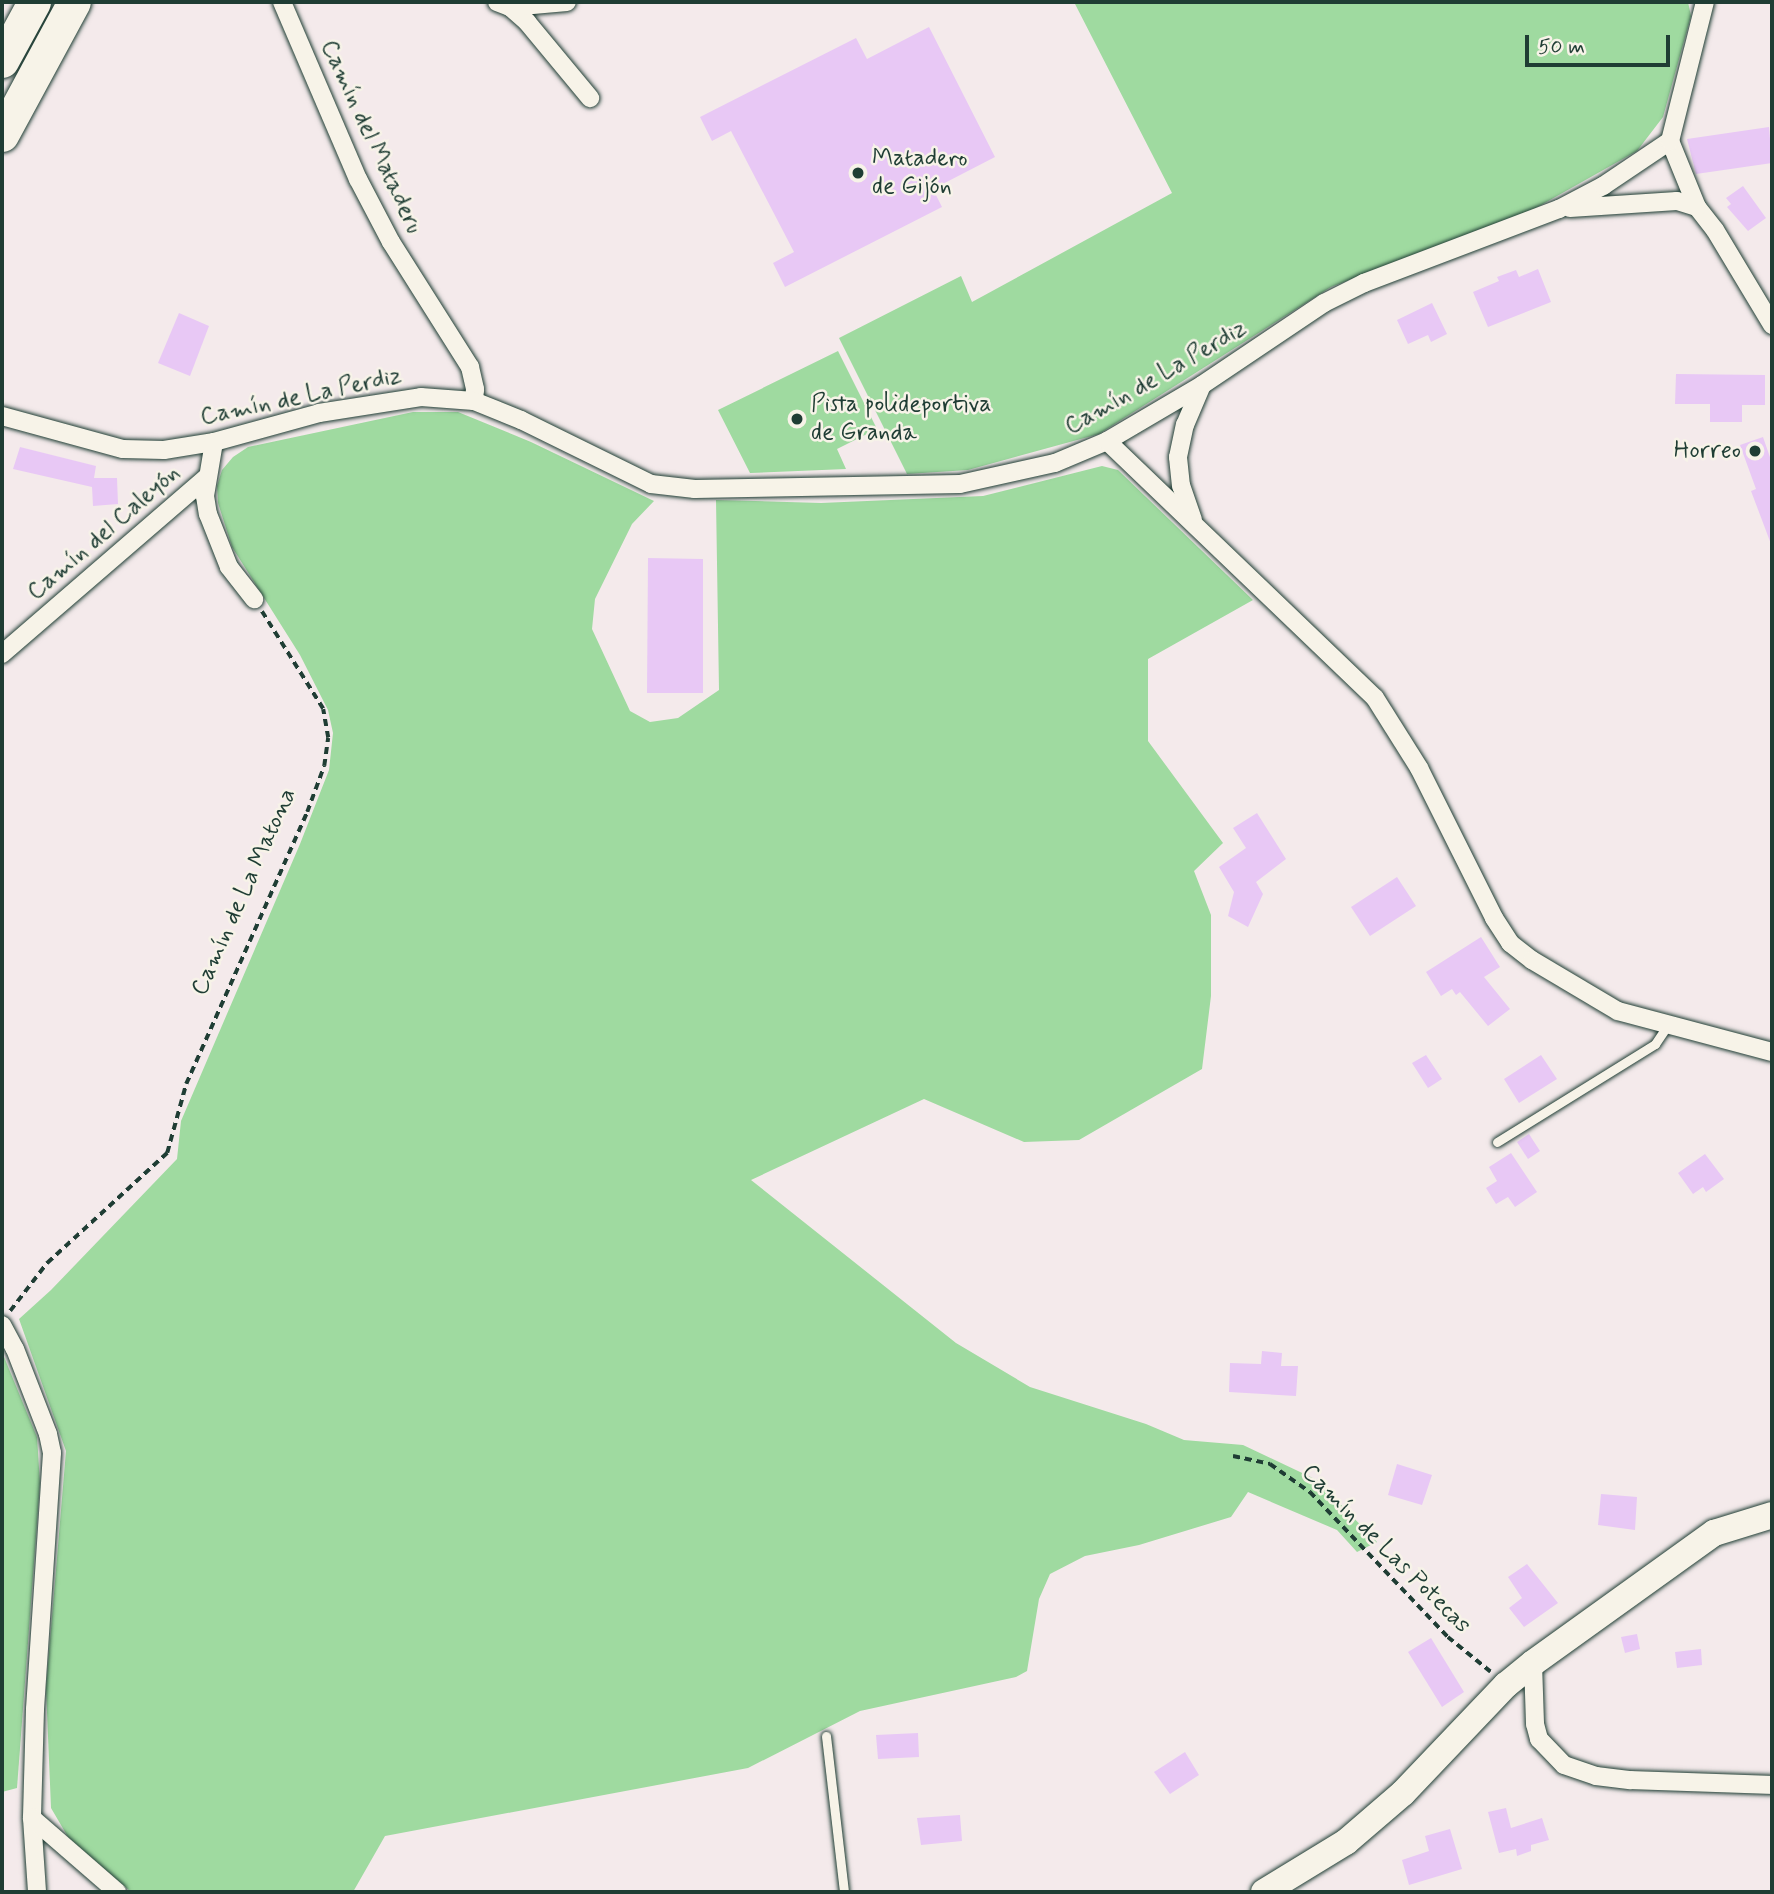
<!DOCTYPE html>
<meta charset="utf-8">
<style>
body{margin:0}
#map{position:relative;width:1774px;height:1894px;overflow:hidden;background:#f4eaeb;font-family:Mynerve,sans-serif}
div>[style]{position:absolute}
.green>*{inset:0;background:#9fdaa0}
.building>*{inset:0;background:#e8c8f5}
.path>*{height:3.5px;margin-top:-1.75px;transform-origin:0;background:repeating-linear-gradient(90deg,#1f3d34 0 7px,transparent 0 12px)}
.roads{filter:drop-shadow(0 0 2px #1f3d34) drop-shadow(0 0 2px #1f3d34)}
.lane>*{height:9px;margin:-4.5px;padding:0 4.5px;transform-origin:4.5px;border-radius:4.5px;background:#f7f3e8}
.street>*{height:18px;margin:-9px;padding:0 9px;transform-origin:9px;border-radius:9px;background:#f7f3e8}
.secondary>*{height:26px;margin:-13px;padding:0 13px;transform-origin:13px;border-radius:13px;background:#f7f3e8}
.highway>*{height:33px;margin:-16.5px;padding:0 16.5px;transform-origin:16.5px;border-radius:16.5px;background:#f7f3e8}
.dots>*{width:19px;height:19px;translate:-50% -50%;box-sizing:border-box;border:4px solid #f7f3e8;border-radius:50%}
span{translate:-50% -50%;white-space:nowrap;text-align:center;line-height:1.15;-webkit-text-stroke:5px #f7f3e8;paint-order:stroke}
.street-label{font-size:24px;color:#1f3d34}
.poi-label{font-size:24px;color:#1f3d34}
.left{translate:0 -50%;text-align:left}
.right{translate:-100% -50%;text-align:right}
.frame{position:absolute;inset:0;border:4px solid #1f3d34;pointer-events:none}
.scale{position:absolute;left:1525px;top:35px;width:145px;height:32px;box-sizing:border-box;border:4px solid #1f3d34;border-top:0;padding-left:9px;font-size:21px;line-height:24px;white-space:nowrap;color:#1f3d34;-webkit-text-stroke:5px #f7f3e8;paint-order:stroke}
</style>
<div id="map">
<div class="green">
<div style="clip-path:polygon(1074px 2px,1688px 2px,1691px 16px,1663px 117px,1637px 151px,1534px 209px,1331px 287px,1099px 434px,968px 470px,907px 474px,839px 338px,961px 276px,972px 302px,1172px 193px)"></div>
<div style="clip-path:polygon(838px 351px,877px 429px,837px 449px,846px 469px,750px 473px,718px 410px)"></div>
<div style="clip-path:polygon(413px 412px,458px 412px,531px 442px,654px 501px,632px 524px,595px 599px,592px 629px,630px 711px,650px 722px,678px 718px,719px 690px,716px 500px,821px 503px,983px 496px,1102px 466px,1118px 470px,1253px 600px,1148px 659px,1148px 741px,1223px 843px,1194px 871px,1211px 915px,1211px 996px,1202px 1069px,1079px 1140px,1024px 1142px,924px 1099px,751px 1180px,956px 1343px,1030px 1387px,1146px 1424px,1184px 1440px,1243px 1445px,1317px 1480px,1377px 1542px,1357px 1552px,1337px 1530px,1248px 1492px,1231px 1517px,1139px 1545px,1085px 1556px,1050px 1574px,1039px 1599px,1027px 1671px,1016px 1677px,860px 1711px,748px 1768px,385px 1836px,353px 1892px,131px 1892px,68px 1837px,51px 1808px,46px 1688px,66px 1451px,19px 1319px,51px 1290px,177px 1159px,181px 1121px,300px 844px,329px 770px,333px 733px,328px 710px,300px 655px,232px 547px,218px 503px,217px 486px,222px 470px,233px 457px,248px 447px)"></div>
<div style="clip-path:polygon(2px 1352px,37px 1437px,40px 1483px,17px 1788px,2px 1792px)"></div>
</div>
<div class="building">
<div style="clip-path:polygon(929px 27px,995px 157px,933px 189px,942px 207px,785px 287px,773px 263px,794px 252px,731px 131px,712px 141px,700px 117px,856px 38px,867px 59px)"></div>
<div style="clip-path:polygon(1769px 127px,1772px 163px,1696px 174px,1687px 139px)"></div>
<div style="clip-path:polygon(1743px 186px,1766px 218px,1748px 231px,1727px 207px,1731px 204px,1726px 198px)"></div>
<div style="clip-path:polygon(1538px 269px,1551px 302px,1488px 327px,1473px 292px,1499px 281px,1497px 277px,1516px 270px,1519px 277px)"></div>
<div style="clip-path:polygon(1432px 303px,1447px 334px,1431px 342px,1428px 335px,1408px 344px,1397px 320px)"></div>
<div style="clip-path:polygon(179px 313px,209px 326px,190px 376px,158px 363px)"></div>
<div style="clip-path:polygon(1676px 374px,1765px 375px,1765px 405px,1742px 405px,1742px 422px,1710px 422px,1710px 404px,1675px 404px)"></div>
<div style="clip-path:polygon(1763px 437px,1772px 463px,1771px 544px,1751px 491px,1756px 489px,1740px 445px)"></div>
<div style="clip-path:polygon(20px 447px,96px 466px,94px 478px,117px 478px,118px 504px,93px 506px,92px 487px,13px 469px)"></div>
<div style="clip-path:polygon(648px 558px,703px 559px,703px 693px,647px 693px)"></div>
<div style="clip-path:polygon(1257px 813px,1286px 859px,1256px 882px,1263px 894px,1248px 927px,1228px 916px,1234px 892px,1219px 867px,1246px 848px,1233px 828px)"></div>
<div style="clip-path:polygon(1397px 877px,1416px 906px,1370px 936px,1351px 907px)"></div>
<div style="clip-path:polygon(1481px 937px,1500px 967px,1484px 977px,1510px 1009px,1488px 1026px,1460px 992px,1456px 995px,1452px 989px,1441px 996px,1426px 972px)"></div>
<div style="clip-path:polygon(1426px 1055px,1442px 1079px,1428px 1088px,1412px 1063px)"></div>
<div style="clip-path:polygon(1541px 1055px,1557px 1079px,1519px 1103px,1504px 1079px)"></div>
<div style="clip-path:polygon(1529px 1134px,1540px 1151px,1528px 1159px,1517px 1142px)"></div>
<div style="clip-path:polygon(1511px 1153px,1537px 1192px,1515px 1207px,1508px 1197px,1496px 1204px,1486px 1188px,1497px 1181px,1489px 1167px)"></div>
<div style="clip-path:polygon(1705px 1154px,1724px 1179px,1706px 1192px,1703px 1187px,1693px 1194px,1678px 1173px)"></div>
<div style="clip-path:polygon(1262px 1351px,1282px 1353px,1281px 1366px,1298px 1366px,1296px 1396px,1229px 1392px,1230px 1363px,1261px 1364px)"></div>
<div style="clip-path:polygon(1397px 1464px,1432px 1475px,1422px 1505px,1388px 1495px)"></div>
<div style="clip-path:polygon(1601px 1494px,1637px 1497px,1635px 1530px,1598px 1525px)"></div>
<div style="clip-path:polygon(1527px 1564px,1558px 1603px,1524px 1627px,1509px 1608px,1522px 1598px,1508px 1577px)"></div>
<div style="clip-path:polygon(1637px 1634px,1640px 1649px,1625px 1653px,1621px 1637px)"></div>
<div style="clip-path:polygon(1431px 1638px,1464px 1692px,1442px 1707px,1408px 1652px)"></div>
<div style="clip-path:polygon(1701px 1649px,1702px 1665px,1677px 1668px,1675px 1652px)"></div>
<div style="clip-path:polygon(918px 1733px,919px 1757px,878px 1759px,876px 1735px)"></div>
<div style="clip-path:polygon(1185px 1752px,1199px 1775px,1170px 1794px,1154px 1772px)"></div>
<div style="clip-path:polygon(1506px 1808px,1511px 1828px,1542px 1818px,1549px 1840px,1531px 1845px,1531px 1851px,1517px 1856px,1516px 1849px,1499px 1853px,1488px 1812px)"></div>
<div style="clip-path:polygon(960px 1815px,962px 1841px,921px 1845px,917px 1818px)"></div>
<div style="clip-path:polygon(1450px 1829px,1462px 1869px,1409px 1885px,1402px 1860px,1429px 1851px,1425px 1836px)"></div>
</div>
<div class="path">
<div style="left:10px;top:1311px;width:61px;rotate:-52.4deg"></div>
<div style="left:47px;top:1263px;width:163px;rotate:-42.5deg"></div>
<div style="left:167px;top:1153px;width:72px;rotate:-74.6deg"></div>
<div style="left:186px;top:1084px;width:298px;rotate:-66deg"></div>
<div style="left:307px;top:812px;width:49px;rotate:-69.7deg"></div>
<div style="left:324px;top:766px;width:28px;rotate:-82deg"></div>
<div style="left:328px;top:738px;width:29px;rotate:-100deg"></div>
<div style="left:323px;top:709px;width:115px;rotate:-122.2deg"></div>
<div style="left:1233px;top:1456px;width:38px;rotate:12deg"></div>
<div style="left:1270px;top:1464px;width:49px;rotate:35deg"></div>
<div style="left:1310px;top:1492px;width:200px;rotate:46.4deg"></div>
<div style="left:1448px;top:1637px;width:55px;rotate:39.1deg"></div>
</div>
<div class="roads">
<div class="lane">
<div style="left:1497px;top:1142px;width:186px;rotate:-31.8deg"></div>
<div style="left:1655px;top:1044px;width:22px;rotate:-56deg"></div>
<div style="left:826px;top:1736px;width:157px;rotate:83.4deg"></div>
</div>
<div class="street">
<div style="left:282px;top:2px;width:193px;rotate:66.8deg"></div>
<div style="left:358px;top:179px;width:71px;rotate:62.4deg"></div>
<div style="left:391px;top:242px;width:148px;rotate:57.7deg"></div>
<div style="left:470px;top:367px;width:23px;rotate:77deg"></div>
<div style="left:475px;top:389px;width:12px;rotate:95deg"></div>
<div style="left:497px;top:2px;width:14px;rotate:21deg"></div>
<div style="left:510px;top:7px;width:23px;rotate:41deg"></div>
<div style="left:527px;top:22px;width:99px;rotate:50.3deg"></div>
<div style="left:510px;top:7px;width:57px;rotate:-5deg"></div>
<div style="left:1670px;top:141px;width:71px;rotate:67.8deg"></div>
<div style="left:1697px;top:207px;width:29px;rotate:52deg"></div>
<div style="left:1715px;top:230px;width:111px;rotate:59deg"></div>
<div style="left:1570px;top:208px;width:107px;rotate:-3.7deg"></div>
<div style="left:1677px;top:201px;width:21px;rotate:17deg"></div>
<div style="left:2px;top:416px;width:125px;rotate:15.3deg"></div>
<div style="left:123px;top:449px;width:41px;rotate:1.4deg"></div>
<div style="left:164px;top:450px;width:51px;rotate:-9.1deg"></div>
<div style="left:214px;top:442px;width:109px;rotate:-15.4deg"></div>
<div style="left:319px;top:413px;width:103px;rotate:-8.9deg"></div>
<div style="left:421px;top:397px;width:53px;rotate:4.3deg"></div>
<div style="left:474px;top:401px;width:51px;rotate:22deg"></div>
<div style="left:521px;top:420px;width:145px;rotate:26.2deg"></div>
<div style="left:651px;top:484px;width:44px;rotate:6.5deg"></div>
<div style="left:695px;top:489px;width:265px;rotate:-1.1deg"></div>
<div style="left:960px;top:484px;width:97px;rotate:-12.5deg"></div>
<div style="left:1055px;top:463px;width:56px;rotate:-22.9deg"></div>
<div style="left:1107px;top:441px;width:110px;rotate:-30.5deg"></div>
<div style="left:1202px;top:385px;width:147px;rotate:-33.9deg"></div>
<div style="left:1324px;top:303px;width:45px;rotate:-26.6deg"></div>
<div style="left:1364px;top:283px;width:209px;rotate:-20.8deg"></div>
<div style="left:1559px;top:209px;width:50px;rotate:-27.6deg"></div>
<div style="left:1603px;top:186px;width:81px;rotate:-33.9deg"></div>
<div style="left:1670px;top:141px;width:143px;rotate:-75.9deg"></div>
<div style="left:1107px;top:441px;width:371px;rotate:43.8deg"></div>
<div style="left:1375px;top:698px;width:83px;rotate:57.8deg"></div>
<div style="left:1419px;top:768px;width:168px;rotate:63.4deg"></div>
<div style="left:1494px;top:918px;width:30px;rotate:57deg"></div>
<div style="left:1510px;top:943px;width:28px;rotate:38deg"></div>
<div style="left:1532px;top:960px;width:100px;rotate:30.7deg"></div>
<div style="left:1618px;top:1011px;width:159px;rotate:14.9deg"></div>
<div style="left:214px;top:442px;width:55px;rotate:99.5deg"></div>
<div style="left:205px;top:496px;width:18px;rotate:81deg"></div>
<div style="left:208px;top:514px;width:57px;rotate:68.4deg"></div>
<div style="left:229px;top:567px;width:41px;rotate:52deg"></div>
<div style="left:1193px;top:520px;width:36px;rotate:-109deg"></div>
<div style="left:1181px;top:486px;width:29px;rotate:-96deg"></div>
<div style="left:1178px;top:457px;width:33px;rotate:-78deg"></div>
<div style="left:1185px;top:425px;width:43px;rotate:-67deg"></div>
<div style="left:2px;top:654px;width:271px;rotate:-40.8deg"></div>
<div style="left:2px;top:1325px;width:27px;rotate:62deg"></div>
<div style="left:15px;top:1349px;width:91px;rotate:68.8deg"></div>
<div style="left:48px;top:1434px;width:19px;rotate:78deg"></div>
<div style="left:52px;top:1453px;width:257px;rotate:93.8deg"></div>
<div style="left:35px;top:1709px;width:109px;rotate:91.6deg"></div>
<div style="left:32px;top:1818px;width:74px;rotate:86.1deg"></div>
<div style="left:1533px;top:1663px;width:61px;rotate:88.1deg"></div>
<div style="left:1535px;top:1724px;width:16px;rotate:75deg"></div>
<div style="left:1539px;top:1739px;width:36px;rotate:46deg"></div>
<div style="left:1564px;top:1765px;width:34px;rotate:19deg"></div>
<div style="left:1596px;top:1776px;width:35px;rotate:7deg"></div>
<div style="left:1631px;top:1780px;width:141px;rotate:2deg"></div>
<div style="left:32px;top:1818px;width:113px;rotate:41deg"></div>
</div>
<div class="secondary">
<div style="left:1264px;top:1892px;width:96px;rotate:-31.4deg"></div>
<div style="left:1346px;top:1842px;width:75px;rotate:-40.7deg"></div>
<div style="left:1403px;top:1793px;width:149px;rotate:-46.4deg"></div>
<div style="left:1506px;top:1685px;width:35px;rotate:-39deg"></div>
<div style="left:1533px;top:1663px;width:223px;rotate:-35.7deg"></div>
<div style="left:1714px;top:1533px;width:61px;rotate:-17.2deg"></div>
</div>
<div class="highway">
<div style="left:2px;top:61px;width:67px;rotate:-61.5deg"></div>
<div style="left:2px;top:135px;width:151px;rotate:-61.6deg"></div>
</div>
</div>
<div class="dots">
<div style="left:858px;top:173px;background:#1f3d34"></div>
<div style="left:797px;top:419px;background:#1f3d34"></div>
<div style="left:1755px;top:451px;background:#1f3d34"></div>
</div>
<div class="street-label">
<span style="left:371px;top:137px;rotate:65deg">Camín del Mataderu</span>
<span style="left:1156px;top:378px;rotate:-30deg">Camín de La Perdiz</span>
<span style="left:301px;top:397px;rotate:-12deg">Camín de La Perdiz</span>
<span style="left:104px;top:533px;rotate:-41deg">Camín del Caleyón</span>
<span style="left:244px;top:892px;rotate:-66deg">Camín de La Matona</span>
<span style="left:1386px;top:1549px;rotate:45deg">Camín de Las Potecas</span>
</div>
<div class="poi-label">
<span class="left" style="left:872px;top:173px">Matadero<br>de Gijón</span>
<span class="left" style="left:811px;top:419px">Pista polideportiva<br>de Granda</span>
<span class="right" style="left:1741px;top:451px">Horreo</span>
</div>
<div class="frame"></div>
<div class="scale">50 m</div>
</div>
